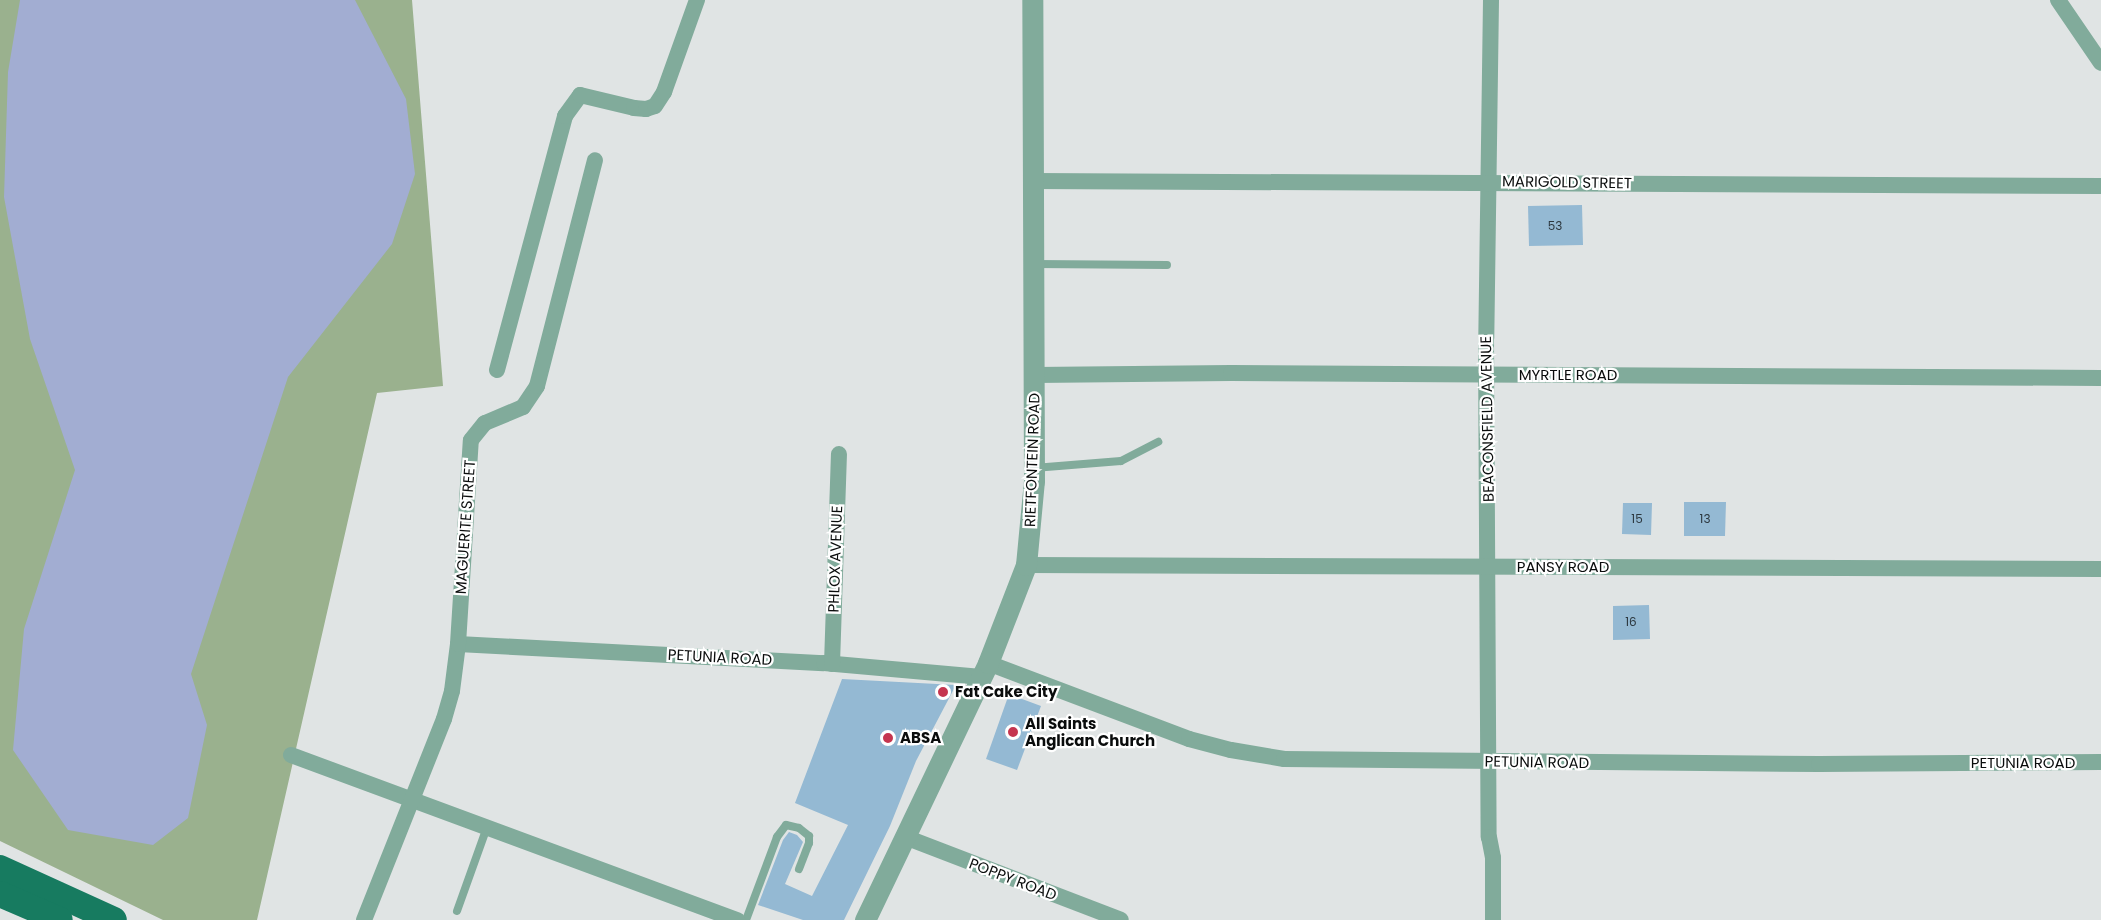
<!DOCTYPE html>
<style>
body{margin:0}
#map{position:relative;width:2101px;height:920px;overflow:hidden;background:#e0e4e4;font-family:Poppins,sans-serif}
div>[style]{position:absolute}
.forest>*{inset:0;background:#9ab18e}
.water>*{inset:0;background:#a2add2}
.building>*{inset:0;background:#94b9d3}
.service>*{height:8px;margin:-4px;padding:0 4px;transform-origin:4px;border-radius:4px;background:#81ab9b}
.minor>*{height:16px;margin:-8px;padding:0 8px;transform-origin:8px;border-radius:8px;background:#81ab9b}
.tertiary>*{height:21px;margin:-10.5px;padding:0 10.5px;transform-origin:10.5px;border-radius:10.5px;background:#81ab9b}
.primary>*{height:26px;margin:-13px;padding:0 13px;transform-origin:13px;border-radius:13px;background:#177b60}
.dots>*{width:16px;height:16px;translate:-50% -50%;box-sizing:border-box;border:3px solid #fff;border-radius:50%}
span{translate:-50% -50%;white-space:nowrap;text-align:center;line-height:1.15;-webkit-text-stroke:4.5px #fff;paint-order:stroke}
.number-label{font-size:12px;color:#2c373e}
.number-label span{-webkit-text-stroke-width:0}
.street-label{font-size:15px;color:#0a0c0c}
.poi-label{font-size:15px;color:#0a0c0c;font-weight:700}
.left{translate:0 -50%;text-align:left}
</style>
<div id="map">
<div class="forest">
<div style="clip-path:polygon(0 0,412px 0,443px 386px,377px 393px,257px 920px,163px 920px,0 841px)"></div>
</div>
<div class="water">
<div style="clip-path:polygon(20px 0,355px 0,406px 99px,415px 174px,392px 244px,288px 377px,191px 674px,207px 725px,188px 818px,153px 845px,68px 830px,13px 750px,24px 629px,75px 470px,30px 339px,4px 197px,8px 72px)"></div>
</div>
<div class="building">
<div style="clip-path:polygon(1582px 205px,1583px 245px,1529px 246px,1528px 206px)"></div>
<div style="clip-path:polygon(1684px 502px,1726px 502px,1725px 536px,1684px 536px)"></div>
<div style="clip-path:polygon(1623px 503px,1652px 503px,1651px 535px,1622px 534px)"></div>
<div style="clip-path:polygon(1649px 605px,1650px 639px,1613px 640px,1613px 606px)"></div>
<div style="clip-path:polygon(842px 679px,956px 685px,916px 761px,890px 826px,844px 920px,803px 920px,758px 905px,783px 840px,789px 832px,797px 835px,803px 842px,785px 884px,812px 896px,848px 825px,795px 803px)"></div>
<div style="clip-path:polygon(1009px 694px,1041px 706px,1017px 770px,986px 759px)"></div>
</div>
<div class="service">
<div style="left:1034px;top:264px;width:133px;rotate:0.4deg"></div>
<div style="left:1034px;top:468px;width:87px;rotate:-4.6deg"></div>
<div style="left:1121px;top:461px;width:42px;rotate:-27.2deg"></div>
<div style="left:457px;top:911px;width:89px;rotate:-70.3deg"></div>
<div style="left:746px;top:920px;width:89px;rotate:-69.5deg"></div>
<div style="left:777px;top:837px;width:15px;rotate:-53deg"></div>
<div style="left:786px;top:825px;width:13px;rotate:13deg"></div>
<div style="left:799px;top:828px;width:13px;rotate:39deg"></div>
<div style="left:809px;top:836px;width:7px;rotate:90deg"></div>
<div style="left:809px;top:843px;width:28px;rotate:111deg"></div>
</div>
<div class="minor">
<div style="left:1491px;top:0;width:338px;rotate:90.8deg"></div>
<div style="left:1486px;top:338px;width:499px;rotate:89.7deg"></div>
<div style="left:1489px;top:837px;width:21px;rotate:79deg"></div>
<div style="left:1493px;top:858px;width:62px;rotate:90deg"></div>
<div style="left:2058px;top:0;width:76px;rotate:55.7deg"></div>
<div style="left:1033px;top:181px;width:1068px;rotate:0.27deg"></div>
<div style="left:497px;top:370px;width:263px;rotate:-75deg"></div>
<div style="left:565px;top:116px;width:26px;rotate:-54deg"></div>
<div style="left:580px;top:95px;width:56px;rotate:13.5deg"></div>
<div style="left:634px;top:108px;width:12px;rotate:5deg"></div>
<div style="left:646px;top:109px;width:9px;rotate:-18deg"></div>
<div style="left:655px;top:106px;width:17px;rotate:-57deg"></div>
<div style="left:664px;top:92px;width:98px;rotate:-70.3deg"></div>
<div style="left:1035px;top:375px;width:196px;rotate:-0.6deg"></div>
<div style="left:1231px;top:373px;width:870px;rotate:0.33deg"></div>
<div style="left:1026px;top:565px;width:1075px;rotate:0.21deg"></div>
<div style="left:458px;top:644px;width:366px;rotate:3deg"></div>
<div style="left:824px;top:663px;width:158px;rotate:5.1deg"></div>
<div style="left:988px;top:663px;width:215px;rotate:20.7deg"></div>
<div style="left:1189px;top:739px;width:43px;rotate:14.7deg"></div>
<div style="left:1231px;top:750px;width:54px;rotate:9.6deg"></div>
<div style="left:1284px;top:759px;width:535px;rotate:0.54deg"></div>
<div style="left:1819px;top:764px;width:282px;rotate:-0.4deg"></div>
<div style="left:832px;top:664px;width:210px;rotate:-88.1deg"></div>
<div style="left:291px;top:755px;width:476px;rotate:20.3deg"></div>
<div style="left:905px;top:837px;width:231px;rotate:21deg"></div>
<div style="left:364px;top:920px;width:216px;rotate:-68.3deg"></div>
<div style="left:444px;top:719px;width:29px;rotate:-74deg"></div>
<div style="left:452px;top:691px;width:47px;rotate:-82.7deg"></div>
<div style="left:458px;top:644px;width:204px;rotate:-86.4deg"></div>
<div style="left:471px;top:440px;width:22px;rotate:-51deg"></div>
<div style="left:485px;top:423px;width:41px;rotate:-22.8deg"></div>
<div style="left:523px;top:407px;width:25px;rotate:-56deg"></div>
<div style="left:537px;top:386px;width:233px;rotate:-75.6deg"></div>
</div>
<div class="tertiary">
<div style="left:865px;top:920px;width:285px;rotate:-64.4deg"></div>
<div style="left:988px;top:663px;width:105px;rotate:-68.8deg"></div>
<div style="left:1026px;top:565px;width:84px;rotate:-84.6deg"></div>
<div style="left:1034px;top:481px;width:481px;rotate:-90.2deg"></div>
</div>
<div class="primary">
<div style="left:0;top:868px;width:125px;rotate:24.5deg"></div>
<div style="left:0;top:894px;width:65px;rotate:23.4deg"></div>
</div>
<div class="dots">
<div style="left:943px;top:692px;background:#c5354f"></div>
<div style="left:1013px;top:732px;background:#c5354f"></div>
<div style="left:888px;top:738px;background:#c5354f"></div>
</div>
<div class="number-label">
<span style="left:1555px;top:226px">53</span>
<span style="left:1637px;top:519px">15</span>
<span style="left:1705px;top:519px">13</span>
<span style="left:1631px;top:622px">16</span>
</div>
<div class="street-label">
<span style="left:1567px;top:182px;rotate:1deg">MARIGOLD STREET</span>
<span style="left:1568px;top:375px">MYRTLE ROAD</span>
<span style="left:1487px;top:419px;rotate:-91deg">BEACONSFIELD AVENUE</span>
<span style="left:1032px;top:460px;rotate:-88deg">RIETFONTEIN ROAD</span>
<span style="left:465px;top:527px;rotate:-86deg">MAGUERITE STREET</span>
<span style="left:835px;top:559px;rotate:-88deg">PHLOX AVENUE</span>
<span style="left:1563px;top:567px">PANSY ROAD</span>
<span style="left:720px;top:657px;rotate:3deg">PETUNIA ROAD</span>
<span style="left:1537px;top:762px;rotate:1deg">PETUNIA ROAD</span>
<span style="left:2023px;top:763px">PETUNIA ROAD</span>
<span style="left:1013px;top:879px;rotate:21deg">POPPY ROAD</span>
</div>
<div class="poi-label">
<span class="left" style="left:955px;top:692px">Fat Cake City</span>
<span class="left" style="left:1025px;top:732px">All Saints<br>Anglican Church</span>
<span class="left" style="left:900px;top:738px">ABSA</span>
</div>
</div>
